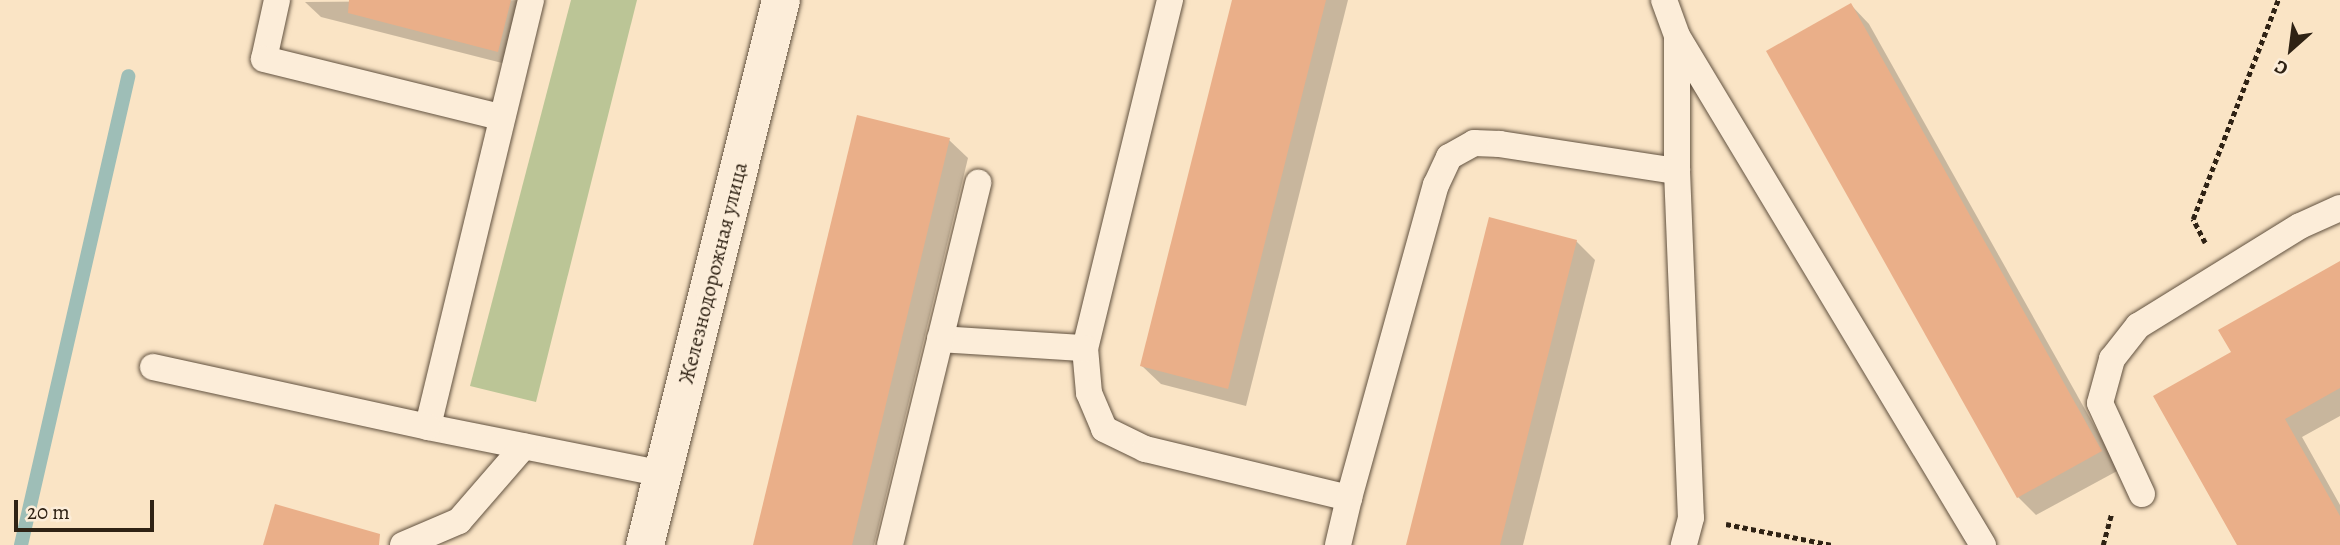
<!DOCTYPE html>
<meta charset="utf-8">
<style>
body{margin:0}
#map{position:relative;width:2340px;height:545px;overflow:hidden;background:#fae4c5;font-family:Alegreya,serif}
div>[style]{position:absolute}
.green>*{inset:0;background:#bbc596}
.shadow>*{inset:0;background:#0003}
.stream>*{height:14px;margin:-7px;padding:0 7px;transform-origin:7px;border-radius:7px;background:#9ebeb7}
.building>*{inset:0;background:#eaaf89}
.path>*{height:4.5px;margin-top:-2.25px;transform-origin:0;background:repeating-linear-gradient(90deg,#2f2214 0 5px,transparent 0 8.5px)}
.roads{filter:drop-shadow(0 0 2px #625240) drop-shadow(0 0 2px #625240)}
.lane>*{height:26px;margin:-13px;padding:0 13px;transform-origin:13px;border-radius:13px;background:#fcedd9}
.secondary>*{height:38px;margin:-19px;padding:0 19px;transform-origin:19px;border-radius:19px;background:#fcedd9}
span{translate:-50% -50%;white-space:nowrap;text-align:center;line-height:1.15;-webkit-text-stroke:7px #fcedd9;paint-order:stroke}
.street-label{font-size:21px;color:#2f2214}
.north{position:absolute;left:2256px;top:14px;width:70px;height:70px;-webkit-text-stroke:5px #fcedd9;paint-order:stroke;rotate:208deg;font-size:19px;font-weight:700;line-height:28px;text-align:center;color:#2f2214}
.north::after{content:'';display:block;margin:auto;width:24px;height:32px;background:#2f2214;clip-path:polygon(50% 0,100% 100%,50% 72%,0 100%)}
.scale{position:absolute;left:14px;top:500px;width:140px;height:32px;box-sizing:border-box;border:4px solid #2f2214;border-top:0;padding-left:9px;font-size:21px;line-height:24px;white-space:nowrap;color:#2f2214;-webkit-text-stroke:5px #fcedd9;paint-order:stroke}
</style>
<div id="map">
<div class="green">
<div style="clip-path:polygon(571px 0,637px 0,536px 402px,470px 386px)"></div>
</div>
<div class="shadow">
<div style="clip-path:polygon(530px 0,514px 66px,321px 17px,305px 2px)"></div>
<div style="clip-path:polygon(1234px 0,1348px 0,1246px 406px,1161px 384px,1142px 366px)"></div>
<div style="clip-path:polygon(1851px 5px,1869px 24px,2119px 470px,2036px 515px,2018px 497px)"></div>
<div style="clip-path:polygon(949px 140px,968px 158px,874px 545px,754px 545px)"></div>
<div style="clip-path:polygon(1576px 241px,1595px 260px,1523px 545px,1408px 545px)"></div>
<div style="clip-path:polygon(2340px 263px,2340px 416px,2302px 437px,2340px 505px,2340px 545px,2239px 545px,2233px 353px)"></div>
</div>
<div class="stream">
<div style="left:21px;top:545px;width:481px;rotate:-77.1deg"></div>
</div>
<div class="building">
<div style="clip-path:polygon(349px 0,511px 0,498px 52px,348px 13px)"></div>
<div style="clip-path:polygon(1232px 0,1326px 0,1228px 389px,1140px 366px)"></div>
<div style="clip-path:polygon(1851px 3px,2102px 451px,2017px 498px,1766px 51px)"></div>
<div style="clip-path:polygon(857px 115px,950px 138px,852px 545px,753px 545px)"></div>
<div style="clip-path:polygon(1489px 217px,1577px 240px,1500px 545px,1406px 545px)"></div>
<div style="clip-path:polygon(2340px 261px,2340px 388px,2285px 419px,2340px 516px,2340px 545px,2237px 545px,2153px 396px,2231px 352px,2218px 330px)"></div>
<div style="clip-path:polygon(275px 504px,380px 534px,379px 545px,263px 545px)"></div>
</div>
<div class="path">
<div style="left:2205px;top:243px;width:27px;rotate:-117deg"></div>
<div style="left:2193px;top:219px;width:235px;rotate:-68.8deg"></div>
<div style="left:1726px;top:524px;width:108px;rotate:11.2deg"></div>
<div style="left:2103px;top:545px;width:31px;rotate:-75deg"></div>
</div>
<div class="roads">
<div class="lane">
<div style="left:277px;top:0;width:60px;rotate:102.4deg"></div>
<div style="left:264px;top:59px;width:243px;rotate:13.8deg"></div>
<div style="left:531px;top:0;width:439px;rotate:103.6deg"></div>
<div style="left:428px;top:427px;width:240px;rotate:11.3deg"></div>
<div style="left:1170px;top:0;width:358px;rotate:103.7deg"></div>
<div style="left:1085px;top:348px;width:45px;rotate:84.9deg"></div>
<div style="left:1089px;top:393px;width:39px;rotate:67deg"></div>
<div style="left:1104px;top:429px;width:46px;rotate:26deg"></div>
<div style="left:1145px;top:449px;width:210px;rotate:13.5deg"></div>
<div style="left:1349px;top:498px;width:325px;rotate:-74.5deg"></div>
<div style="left:1436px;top:185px;width:31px;rotate:-65deg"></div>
<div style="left:1449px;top:157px;width:29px;rotate:-29deg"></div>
<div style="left:1474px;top:143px;width:26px;rotate:2deg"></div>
<div style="left:1500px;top:144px;width:179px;rotate:8.7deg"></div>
<div style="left:1664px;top:0;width:38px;rotate:70deg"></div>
<div style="left:1677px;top:36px;width:594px;rotate:58.99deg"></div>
<div style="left:1677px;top:38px;width:133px;rotate:90deg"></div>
<div style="left:1677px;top:171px;width:347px;rotate:87.7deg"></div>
<div style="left:1691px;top:518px;width:28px;rotate:105deg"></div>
<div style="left:940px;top:339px;width:145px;rotate:3.6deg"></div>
<div style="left:153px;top:367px;width:281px;rotate:12.3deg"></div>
<div style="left:2142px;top:494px;width:100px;rotate:-114.8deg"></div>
<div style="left:2100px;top:403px;width:46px;rotate:-74.7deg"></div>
<div style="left:2112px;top:359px;width:42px;rotate:-51.8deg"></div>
<div style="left:2138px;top:326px;width:190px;rotate:-31.7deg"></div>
<div style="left:2300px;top:226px;width:44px;rotate:-24.2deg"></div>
<div style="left:403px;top:545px;width:61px;rotate:-23.2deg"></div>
<div style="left:459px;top:521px;width:99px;rotate:-49.1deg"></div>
<div style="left:890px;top:545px;width:373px;rotate:-76.3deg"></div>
<div style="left:1338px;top:545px;width:48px;rotate:-76.8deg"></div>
</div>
<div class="secondary">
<div style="left:645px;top:545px;width:562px;rotate:-75.99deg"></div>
</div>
</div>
<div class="street-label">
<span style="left:713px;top:273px;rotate:-76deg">Железнодорожная улица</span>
</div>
<div class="north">С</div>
<div class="scale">20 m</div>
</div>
